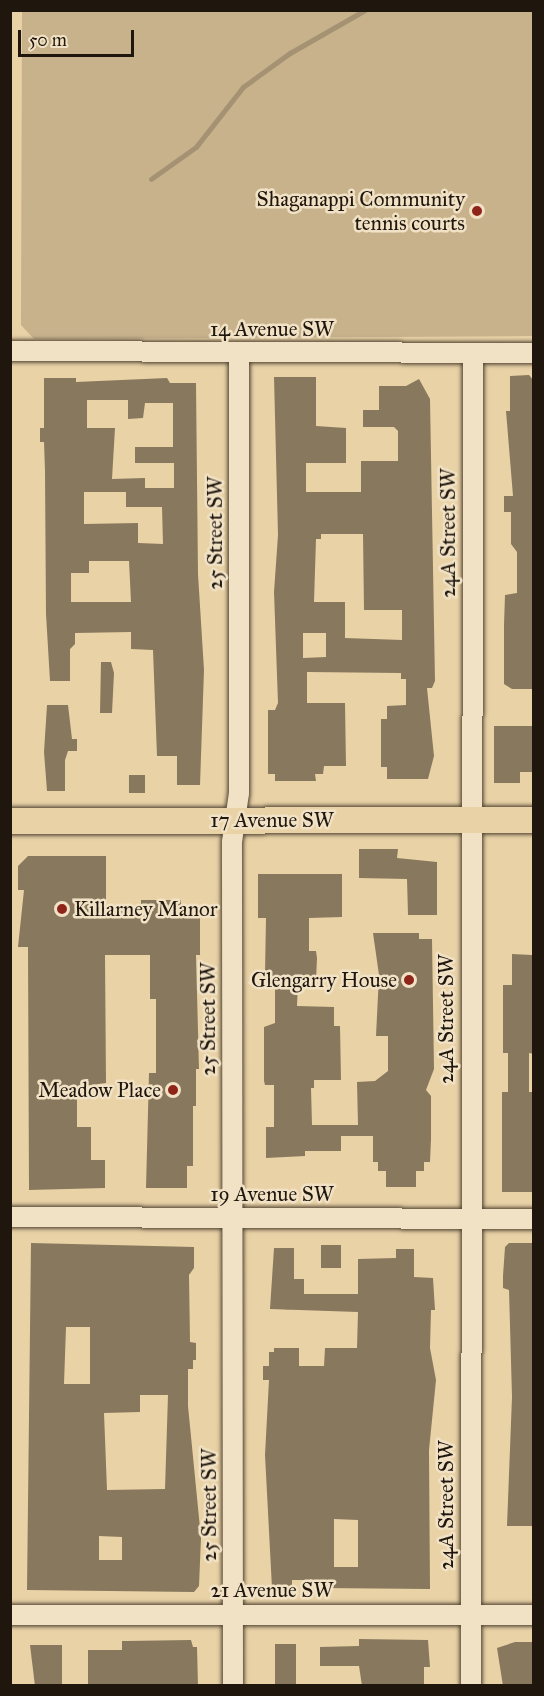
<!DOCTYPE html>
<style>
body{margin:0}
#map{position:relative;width:544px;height:1696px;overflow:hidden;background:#e9d2a6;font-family:"IM FELL Great Primer",serif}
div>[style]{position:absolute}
.green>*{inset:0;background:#c7b28c}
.stream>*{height:4.5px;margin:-2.25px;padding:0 2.25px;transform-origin:2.25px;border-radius:2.25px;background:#a49272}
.building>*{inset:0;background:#88785d}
.roads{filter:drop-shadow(0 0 2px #524534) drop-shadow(0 0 2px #524534)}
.minor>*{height:20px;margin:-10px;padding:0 10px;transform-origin:10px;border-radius:10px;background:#f1e2c5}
.major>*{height:26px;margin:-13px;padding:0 13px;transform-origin:13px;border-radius:13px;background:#e9d2a6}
.dots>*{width:16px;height:16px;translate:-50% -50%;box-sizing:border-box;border:3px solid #f1e2c5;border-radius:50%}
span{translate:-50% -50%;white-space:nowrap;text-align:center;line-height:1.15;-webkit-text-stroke:5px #f1e2c5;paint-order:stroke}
.poi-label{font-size:21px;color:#1f160e}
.right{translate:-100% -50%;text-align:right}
.left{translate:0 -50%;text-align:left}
.street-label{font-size:21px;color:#1f160e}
.frame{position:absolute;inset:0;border:12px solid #1f160e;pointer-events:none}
.scale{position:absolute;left:18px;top:30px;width:116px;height:27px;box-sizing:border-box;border:3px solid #1f160e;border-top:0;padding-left:8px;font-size:18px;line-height:21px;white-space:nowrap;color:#1f160e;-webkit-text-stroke:4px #f1e2c5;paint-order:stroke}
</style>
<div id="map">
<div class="green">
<div style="clip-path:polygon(22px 11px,533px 11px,533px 336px,34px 339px,21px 325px)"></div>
</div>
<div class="stream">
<div style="left:151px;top:179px;width:55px;rotate:-35.4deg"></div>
<div style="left:196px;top:147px;width:76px;rotate:-51.9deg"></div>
<div style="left:243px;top:87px;width:58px;rotate:-35.9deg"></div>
<div style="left:290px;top:53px;width:86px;rotate:-29.8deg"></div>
</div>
<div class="building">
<div style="clip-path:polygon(529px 375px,534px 381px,534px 689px,512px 689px,504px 684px,504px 625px,505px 595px,517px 593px,517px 552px,511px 544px,511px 512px,504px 512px,504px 496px,513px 496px,506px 411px,510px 411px,510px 376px)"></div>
<div style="clip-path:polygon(evenodd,274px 377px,316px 377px,316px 426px,346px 428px,346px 463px,306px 463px,306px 492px,361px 492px,361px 461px,398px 461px,398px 431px,394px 427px,363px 427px,363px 410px,379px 410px,379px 386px,406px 386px,419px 379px,430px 399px,435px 681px,432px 688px,427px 688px,434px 756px,428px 779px,387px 779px,387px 767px,381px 767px,381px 719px,387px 719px,387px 706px,406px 705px,406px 679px,401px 679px,401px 673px,307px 672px,307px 703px,345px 703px,346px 766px,324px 766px,323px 774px,315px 774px,316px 781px,275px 781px,275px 774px,268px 774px,268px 710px,275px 710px,278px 703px,274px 592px,278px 535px,274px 377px,321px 534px,363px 534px,364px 610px,402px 610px,402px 640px,345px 638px,345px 602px,314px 602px,316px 539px,321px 539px,321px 534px,274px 377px,303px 633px,326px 633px,326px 657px,303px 658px,303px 633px)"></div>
<div style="clip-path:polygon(evenodd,44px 378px,76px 378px,76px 382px,167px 378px,170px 383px,196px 383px,198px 574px,204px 670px,200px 785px,177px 785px,177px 756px,157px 756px,153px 650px,131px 649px,131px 632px,75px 633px,75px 644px,70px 649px,70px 681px,50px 681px,46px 614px,45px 471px,44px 442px,40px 442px,40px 428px,44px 428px,44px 378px,87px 400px,128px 400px,128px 419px,143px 418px,145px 403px,173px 403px,173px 447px,135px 447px,135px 463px,174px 463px,174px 488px,145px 488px,145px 478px,112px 479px,115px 428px,87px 428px,87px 400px,44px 378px,84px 492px,126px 492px,126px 507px,162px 507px,163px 544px,138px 543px,138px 523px,84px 524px,84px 492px,44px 378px,89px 561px,129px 561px,131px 602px,71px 602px,71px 573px,89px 573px,89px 561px)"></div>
<div style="clip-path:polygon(101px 662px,111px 662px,114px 673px,112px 713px,100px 713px)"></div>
<div style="clip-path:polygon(47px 705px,68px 705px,72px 739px,77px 739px,77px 751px,68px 751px,65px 760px,65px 791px,47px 791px,44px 752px)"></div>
<div style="clip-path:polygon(494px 726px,534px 726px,534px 772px,520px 772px,520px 783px,494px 783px)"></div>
<div style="clip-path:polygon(129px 775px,145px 775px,145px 793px,129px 793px)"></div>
<div style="clip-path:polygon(359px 849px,398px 849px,397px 858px,437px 862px,437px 915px,408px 915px,407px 879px,359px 878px)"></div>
<div style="clip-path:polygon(28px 856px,106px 856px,106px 906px,141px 906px,141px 900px,181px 900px,181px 906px,200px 906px,200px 955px,196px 955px,199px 1069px,196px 1069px,196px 1106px,193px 1106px,193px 1166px,187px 1166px,187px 1188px,146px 1188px,149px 1073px,156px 1073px,156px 999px,150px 999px,150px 955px,105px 955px,106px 1083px,77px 1087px,77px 1127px,91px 1127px,91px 1160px,105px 1160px,105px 1188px,29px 1190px,28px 947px,18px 947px,24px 890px,18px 890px,18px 866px)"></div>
<div style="clip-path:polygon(258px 874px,342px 874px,342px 917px,309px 918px,309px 951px,316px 951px,317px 958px,316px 981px,298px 981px,297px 1006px,334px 1007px,334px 1026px,340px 1026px,341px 1080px,314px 1080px,314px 1088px,311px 1088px,312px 1125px,358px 1125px,357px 1082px,375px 1081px,388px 1071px,388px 1036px,376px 1036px,379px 975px,373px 933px,419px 933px,419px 939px,432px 939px,434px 1069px,426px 1090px,431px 1096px,431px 1139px,430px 1162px,424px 1162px,424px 1171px,416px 1171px,416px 1187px,386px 1187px,386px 1171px,378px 1171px,378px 1162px,373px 1162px,373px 1136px,341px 1136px,341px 1151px,305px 1151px,305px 1156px,266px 1158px,266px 1127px,274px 1127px,274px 1085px,265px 1085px,264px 1081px,264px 1027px,275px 1023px,275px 980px,266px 980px,265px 973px,266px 918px,258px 918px)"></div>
<div style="clip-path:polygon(512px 954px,532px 955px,534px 1054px,529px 1053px,529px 1092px,534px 1092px,534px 1192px,502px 1192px,502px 1092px,508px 1092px,508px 1053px,503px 1053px,503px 985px,512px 985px)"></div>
<div style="clip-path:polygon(evenodd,31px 1243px,194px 1247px,194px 1268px,189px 1275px,190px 1342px,196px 1343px,196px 1360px,193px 1360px,193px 1369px,188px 1369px,188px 1406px,201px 1538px,199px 1586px,194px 1592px,27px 1590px,31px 1243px,66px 1327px,90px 1327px,90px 1384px,64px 1384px,66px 1327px,31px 1243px,140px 1395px,168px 1395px,165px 1489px,107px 1490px,104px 1413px,140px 1412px,140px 1395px,31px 1243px,99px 1536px,122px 1537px,122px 1560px,99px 1560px,99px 1536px)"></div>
<div style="clip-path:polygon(509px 1243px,534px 1243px,534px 1526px,507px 1526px,512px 1397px,509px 1290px,503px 1288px,503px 1276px,505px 1247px)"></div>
<div style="clip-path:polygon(321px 1245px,341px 1245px,341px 1268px,321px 1268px)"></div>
<div style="clip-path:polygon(evenodd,274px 1248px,294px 1248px,294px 1279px,304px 1279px,304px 1294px,358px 1294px,358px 1259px,396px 1258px,396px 1249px,414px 1249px,414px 1277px,433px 1278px,435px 1310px,431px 1310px,430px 1348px,436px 1380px,429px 1450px,430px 1589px,323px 1588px,323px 1580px,292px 1580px,292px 1588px,272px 1588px,265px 1455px,269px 1380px,263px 1380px,263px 1366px,269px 1366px,269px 1352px,274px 1352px,274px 1348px,299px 1348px,299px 1366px,324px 1366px,325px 1348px,357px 1348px,358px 1312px,270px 1309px,274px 1248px,334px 1519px,358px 1520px,358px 1567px,334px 1567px,334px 1519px)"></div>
<div style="clip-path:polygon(359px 1639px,428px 1640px,430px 1667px,424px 1667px,424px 1686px,362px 1686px,359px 1666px,320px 1666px,320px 1647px,359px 1646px)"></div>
<div style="clip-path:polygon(191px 1640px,193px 1647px,197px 1647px,198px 1686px,88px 1686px,88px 1650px,122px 1650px,122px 1641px,126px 1641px)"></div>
<div style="clip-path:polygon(534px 1642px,534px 1686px,503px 1686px,497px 1648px,515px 1642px)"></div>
<div style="clip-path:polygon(275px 1644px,296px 1644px,296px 1686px,275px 1686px)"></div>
<div style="clip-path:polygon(30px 1645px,62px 1645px,62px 1686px,35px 1686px)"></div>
</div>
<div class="roads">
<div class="minor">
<div style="left:10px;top:351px;width:524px;rotate:0.22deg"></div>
<div style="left:10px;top:1217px;width:524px;rotate:0.22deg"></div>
<div style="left:10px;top:1615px;width:524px"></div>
<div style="left:233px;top:1686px;width:844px;rotate:-90.07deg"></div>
<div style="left:232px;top:842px;width:49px;rotate:-81.9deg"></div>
<div style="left:239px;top:793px;width:440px;rotate:-90deg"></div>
<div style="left:471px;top:1686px;width:1333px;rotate:-89.91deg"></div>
</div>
<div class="major">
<div style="left:10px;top:821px;width:524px;rotate:-0.11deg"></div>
</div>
</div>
<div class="dots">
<div style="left:477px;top:211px;background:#8f2418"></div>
<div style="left:62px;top:909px;background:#8f2418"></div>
<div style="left:409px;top:980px;background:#8f2418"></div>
<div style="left:173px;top:1090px;background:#8f2418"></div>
</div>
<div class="poi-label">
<span class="right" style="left:465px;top:211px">Shaganappi Community<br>tennis courts</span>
<span class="left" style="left:74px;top:909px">Killarney Manor</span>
<span class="right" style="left:397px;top:980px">Glengarry House</span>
<span class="right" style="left:161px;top:1090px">Meadow Place</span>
</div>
<div class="street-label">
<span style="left:272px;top:329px">14 Avenue SW</span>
<span style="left:215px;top:533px;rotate:-90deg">25 Street SW</span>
<span style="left:448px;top:533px;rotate:-90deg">24A Street SW</span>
<span style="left:272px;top:820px">17 Avenue SW</span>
<span style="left:208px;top:1019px;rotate:-90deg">25 Street SW</span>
<span style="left:446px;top:1019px;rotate:-90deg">24A Street SW</span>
<span style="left:272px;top:1194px">19 Avenue SW</span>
<span style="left:209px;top:1505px;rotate:-90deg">25 Street SW</span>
<span style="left:446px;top:1505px;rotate:-90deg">24A Street SW</span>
<span style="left:272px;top:1590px">21 Avenue SW</span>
</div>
<div class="frame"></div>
<div class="scale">50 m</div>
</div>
